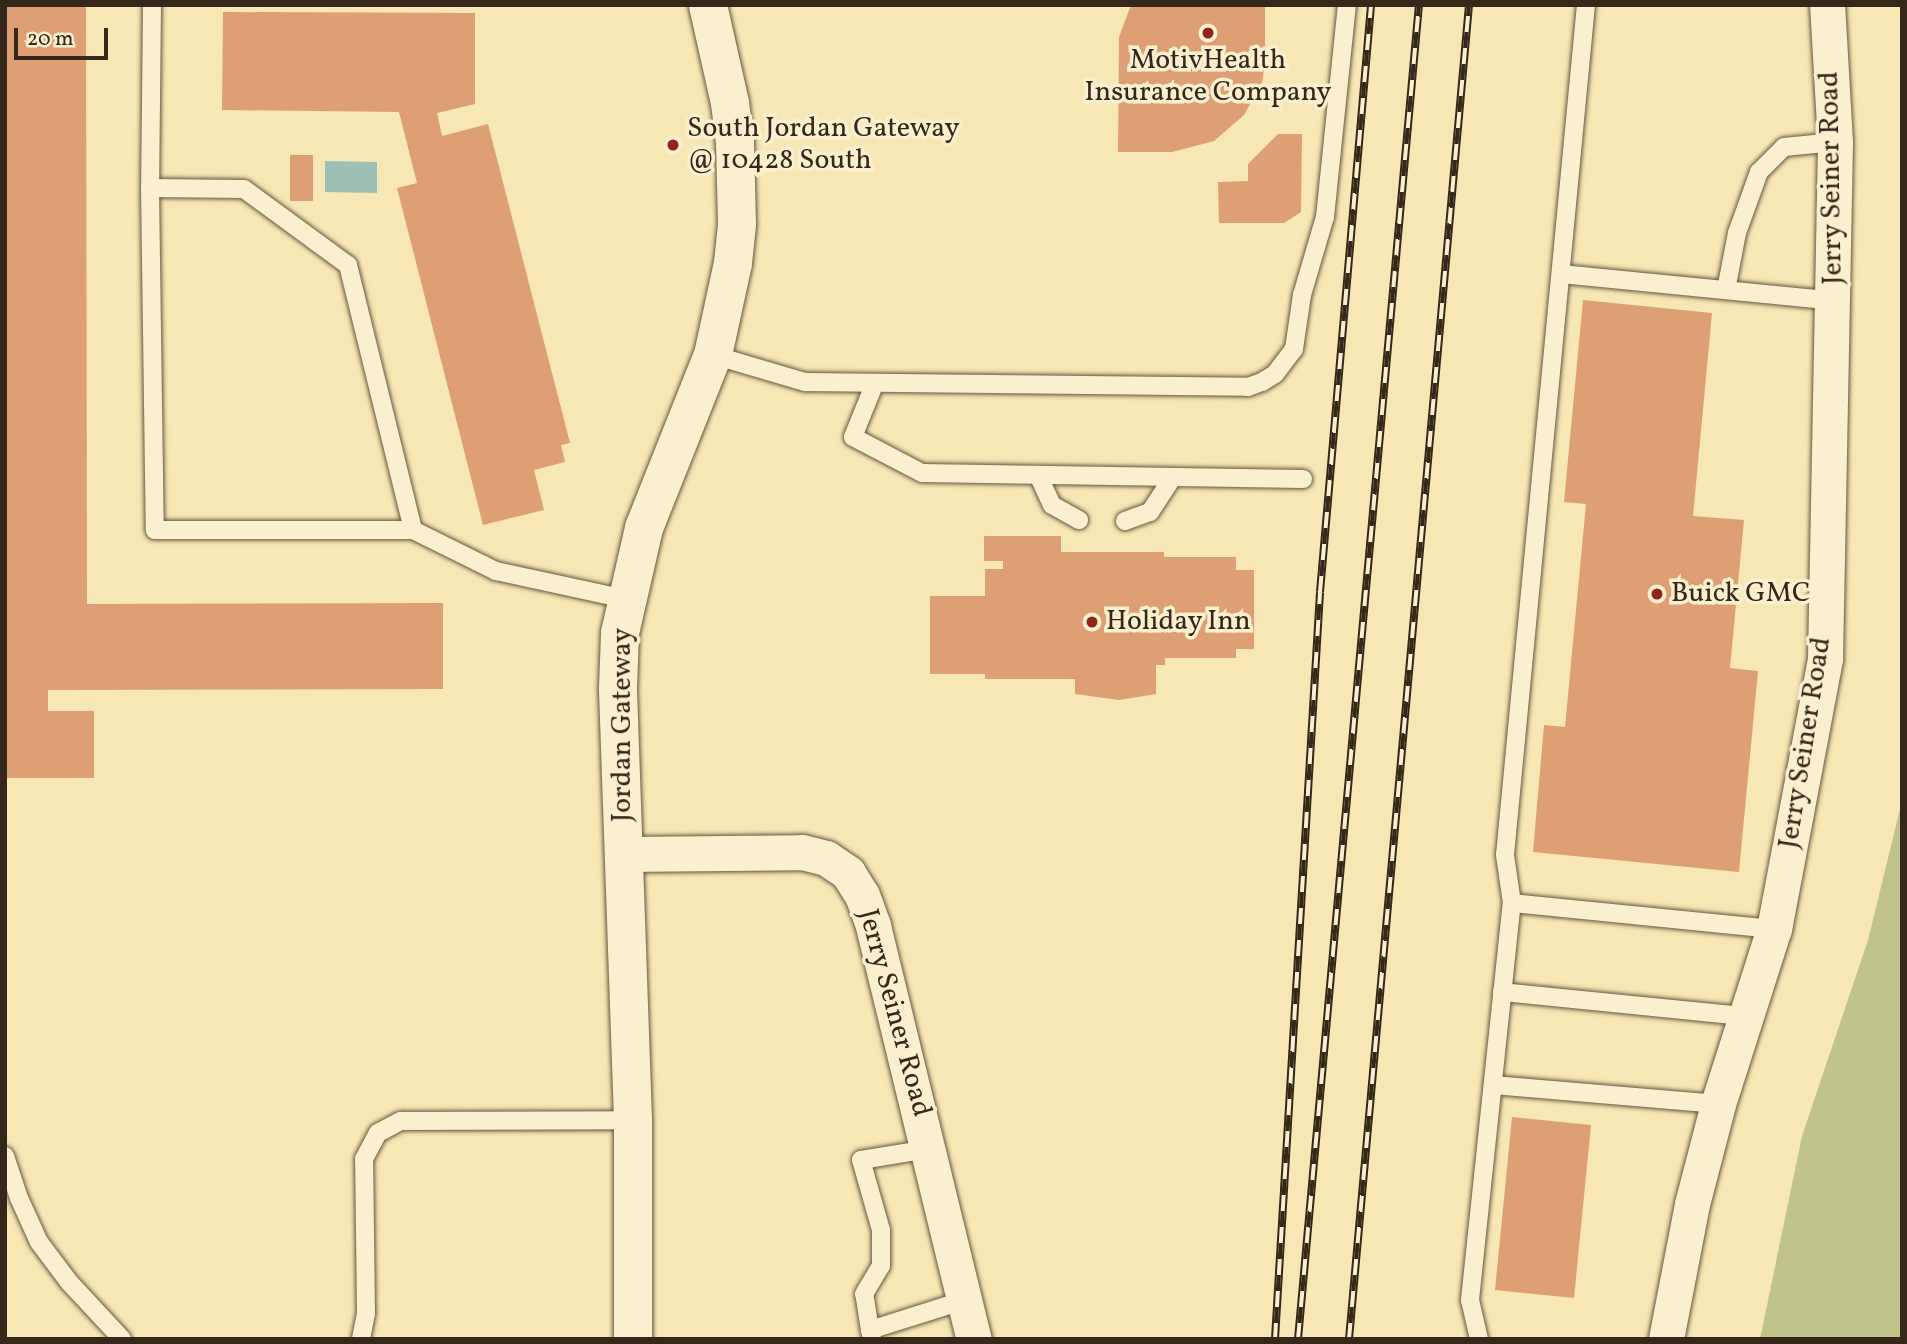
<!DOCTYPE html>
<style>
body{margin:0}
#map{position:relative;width:1907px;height:1344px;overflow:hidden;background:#f7e7b4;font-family:Vollkorn,serif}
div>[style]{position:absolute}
.green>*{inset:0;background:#c1c48a}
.water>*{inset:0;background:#9ebfb3}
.building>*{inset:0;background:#df9f74}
.roads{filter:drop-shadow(0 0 2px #665740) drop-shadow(0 0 2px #665740)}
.service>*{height:18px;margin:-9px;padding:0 9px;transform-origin:9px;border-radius:9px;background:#faefce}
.minor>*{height:35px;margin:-17.5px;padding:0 17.5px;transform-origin:17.5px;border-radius:17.5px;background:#faefce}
.secondary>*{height:38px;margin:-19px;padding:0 19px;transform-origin:19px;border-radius:19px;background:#faefce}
.rail>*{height:8px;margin-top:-4px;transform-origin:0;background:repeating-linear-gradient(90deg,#faefce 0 16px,#352719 0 32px);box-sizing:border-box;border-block:2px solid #352719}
.dots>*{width:19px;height:19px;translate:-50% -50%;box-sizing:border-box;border:4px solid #faefce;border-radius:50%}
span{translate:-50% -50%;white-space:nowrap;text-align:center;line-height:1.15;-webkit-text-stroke:7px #faefce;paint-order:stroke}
.poi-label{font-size:28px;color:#352719}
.left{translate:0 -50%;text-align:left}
.street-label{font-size:28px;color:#352719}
.frame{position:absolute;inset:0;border:7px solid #352719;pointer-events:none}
.scale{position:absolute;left:14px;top:28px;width:94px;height:32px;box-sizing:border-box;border:4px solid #352719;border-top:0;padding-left:9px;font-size:21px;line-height:24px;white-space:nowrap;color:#352719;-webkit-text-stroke:5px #faefce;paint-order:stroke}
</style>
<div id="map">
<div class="green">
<div style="clip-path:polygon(1902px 801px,1902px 1339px,1760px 1339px,1802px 1136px,1868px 940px)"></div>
</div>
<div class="water">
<div style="clip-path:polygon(325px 161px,377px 162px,377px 193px,325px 192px)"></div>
</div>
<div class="building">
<div style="clip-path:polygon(5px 5px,86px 5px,87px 604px,443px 603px,443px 689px,48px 690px,48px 711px,94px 711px,94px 778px,5px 778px)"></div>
<div style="clip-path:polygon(1131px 5px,1265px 5px,1265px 64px,1262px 82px,1244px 115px,1214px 141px,1172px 152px,1118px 152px,1119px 37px)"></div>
<div style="clip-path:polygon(223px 12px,475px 13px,475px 104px,437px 113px,442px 136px,488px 124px,570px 443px,561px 445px,565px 462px,534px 470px,544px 510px,483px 525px,397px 188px,417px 183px,399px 112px,222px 110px)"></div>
<div style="clip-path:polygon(1278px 134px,1302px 134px,1301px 212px,1284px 223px,1219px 223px,1218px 182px,1248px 181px,1248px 164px)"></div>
<div style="clip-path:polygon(290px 155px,313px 155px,313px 201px,290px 201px)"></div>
<div style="clip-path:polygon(1583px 300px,1712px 313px,1693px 516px,1744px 520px,1730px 668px,1758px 671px,1739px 872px,1533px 852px,1544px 725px,1565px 727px,1586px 504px,1564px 502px)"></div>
<div style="clip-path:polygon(984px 536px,1061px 536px,1061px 552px,1164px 552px,1164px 557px,1236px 557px,1236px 570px,1254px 570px,1254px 649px,1236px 649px,1236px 658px,1165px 658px,1165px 665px,1156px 665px,1156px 694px,1119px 700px,1075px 694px,1075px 679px,985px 679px,985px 674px,930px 674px,930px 596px,985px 596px,985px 569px,1003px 569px,1003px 561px,984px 561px)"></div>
<div style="clip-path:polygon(1512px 1117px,1591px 1125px,1574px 1298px,1495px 1290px)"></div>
</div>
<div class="roads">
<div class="service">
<div style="left:152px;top:5px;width:183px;rotate:90.6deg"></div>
<div style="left:150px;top:188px;width:342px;rotate:89.2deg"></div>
<div style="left:155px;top:530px;width:258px"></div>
<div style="left:413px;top:530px;width:93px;rotate:26.3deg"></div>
<div style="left:496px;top:571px;width:133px;rotate:12.2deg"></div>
<div style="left:150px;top:188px;width:94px;rotate:0.6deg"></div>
<div style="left:244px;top:189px;width:129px;rotate:36.2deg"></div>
<div style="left:348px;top:265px;width:273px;rotate:76.2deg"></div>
<div style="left:1561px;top:274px;width:274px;rotate:5.6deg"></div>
<div style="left:1726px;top:290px;width:58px;rotate:-79.1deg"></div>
<div style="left:1737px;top:233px;width:65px;rotate:-70.2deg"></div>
<div style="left:1759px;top:172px;width:35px;rotate:-45deg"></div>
<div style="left:1784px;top:147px;width:51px;rotate:-5.6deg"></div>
<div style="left:713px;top:355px;width:96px;rotate:16.4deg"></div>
<div style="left:805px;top:382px;width:443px;rotate:0.6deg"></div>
<div style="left:1248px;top:387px;width:15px;rotate:-20deg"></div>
<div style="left:1262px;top:382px;width:15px;rotate:-32deg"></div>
<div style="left:1275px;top:374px;width:31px;rotate:-53deg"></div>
<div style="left:1294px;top:349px;width:55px;rotate:-81.6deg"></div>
<div style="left:1302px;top:295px;width:81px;rotate:-73.6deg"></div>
<div style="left:1325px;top:217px;width:213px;rotate:-84.1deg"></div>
<div style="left:874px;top:385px;width:56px;rotate:112deg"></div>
<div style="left:853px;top:437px;width:78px;rotate:27.6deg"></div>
<div style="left:922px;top:473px;width:381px;rotate:0.9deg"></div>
<div style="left:1038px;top:475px;width:33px;rotate:65deg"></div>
<div style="left:1052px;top:505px;width:31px;rotate:29deg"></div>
<div style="left:1125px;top:521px;width:27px;rotate:-20deg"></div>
<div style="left:1150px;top:512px;width:42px;rotate:-56.7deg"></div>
<div style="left:1512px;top:903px;width:49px;rotate:-98.3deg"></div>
<div style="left:1505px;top:855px;width:854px;rotate:-84.56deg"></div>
<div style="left:1502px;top:992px;width:243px;rotate:5.7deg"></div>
<div style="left:1493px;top:1085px;width:226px;rotate:4.8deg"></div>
<div style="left:5px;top:1156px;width:44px;rotate:71.6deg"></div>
<div style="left:19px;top:1198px;width:48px;rotate:65.6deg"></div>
<div style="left:39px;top:1242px;width:50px;rotate:53.1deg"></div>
<div style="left:69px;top:1282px;width:78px;rotate:47.1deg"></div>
<div style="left:870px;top:1330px;width:36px;rotate:-99deg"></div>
<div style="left:864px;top:1294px;width:33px;rotate:-59deg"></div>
<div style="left:881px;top:1266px;width:36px;rotate:-90deg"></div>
<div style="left:881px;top:1230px;width:73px;rotate:-105.9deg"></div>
<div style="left:861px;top:1160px;width:69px;rotate:-9.2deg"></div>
<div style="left:361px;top:1339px;width:25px;rotate:-79deg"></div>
<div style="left:366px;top:1314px;width:155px;rotate:-90.7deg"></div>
<div style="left:364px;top:1159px;width:30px;rotate:-62deg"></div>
<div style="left:378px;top:1133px;width:26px;rotate:-28deg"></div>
<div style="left:401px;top:1121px;width:232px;rotate:-0.2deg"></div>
<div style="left:872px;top:1339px;width:9px;rotate:-103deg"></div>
<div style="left:870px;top:1330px;width:100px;rotate:-17.5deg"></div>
<div style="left:1479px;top:1339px;width:40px;rotate:-103deg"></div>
<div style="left:1470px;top:1300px;width:399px;rotate:-84deg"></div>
<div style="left:1512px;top:903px;width:263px;rotate:5.7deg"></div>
</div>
<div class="minor">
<div style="left:624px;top:854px;width:178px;rotate:-0.6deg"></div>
<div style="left:802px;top:852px;width:25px;rotate:14deg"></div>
<div style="left:826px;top:858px;width:27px;rotate:34deg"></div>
<div style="left:848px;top:873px;width:26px;rotate:58deg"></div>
<div style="left:862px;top:895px;width:33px;rotate:70deg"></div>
<div style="left:873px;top:926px;width:425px;rotate:76.3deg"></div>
<div style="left:1666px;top:1339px;width:137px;rotate:-79.1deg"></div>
<div style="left:1692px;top:1204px;width:103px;rotate:-75.4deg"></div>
<div style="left:1718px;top:1104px;width:184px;rotate:-72.3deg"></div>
<div style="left:1774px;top:929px;width:275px;rotate:-79.3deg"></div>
<div style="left:1825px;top:659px;width:517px;rotate:-88.89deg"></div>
<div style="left:1835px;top:142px;width:137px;rotate:-93.3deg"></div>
</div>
<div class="secondary">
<div style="left:633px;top:1339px;width:219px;rotate:-90deg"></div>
<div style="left:633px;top:1120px;width:432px;rotate:-92deg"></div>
<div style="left:618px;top:688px;width:55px;rotate:-87.9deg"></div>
<div style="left:620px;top:633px;width:108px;rotate:-77.1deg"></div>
<div style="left:644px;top:528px;width:186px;rotate:-68.3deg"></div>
<div style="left:713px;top:355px;width:94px;rotate:-77.7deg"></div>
<div style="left:733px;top:263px;width:39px;rotate:-84deg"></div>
<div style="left:737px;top:224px;width:81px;rotate:-91.4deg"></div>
<div style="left:735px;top:143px;width:40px;rotate:-97.1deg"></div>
<div style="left:730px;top:103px;width:100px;rotate:-102.7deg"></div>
</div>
</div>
<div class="rail">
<div style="left:1275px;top:1339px;width:748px;rotate:-86.55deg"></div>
<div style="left:1320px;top:592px;width:589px;rotate:-85.03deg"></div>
<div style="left:1298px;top:1339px;width:1339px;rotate:-84.82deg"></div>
<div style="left:1349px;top:1339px;width:1339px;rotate:-84.86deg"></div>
</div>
<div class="dots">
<div style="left:1208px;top:33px;background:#8f2418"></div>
<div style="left:673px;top:145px;background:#8f2418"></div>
<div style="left:1657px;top:594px;background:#8f2418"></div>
<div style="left:1092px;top:622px;background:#8f2418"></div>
</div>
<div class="poi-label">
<span style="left:1208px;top:77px">MotivHealth<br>Insurance Company</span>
<span class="left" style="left:687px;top:145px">South Jordan Gateway<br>@ 10428 South</span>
<span class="left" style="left:1671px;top:594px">Buick GMC</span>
<span class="left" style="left:1106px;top:622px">Holiday Inn</span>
</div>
<div class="street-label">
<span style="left:1832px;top:178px;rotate:-91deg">Jerry Seiner Road</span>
<span style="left:623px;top:725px;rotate:-90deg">Jordan Gateway</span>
<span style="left:1806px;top:743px;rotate:-81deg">Jerry Seiner Road</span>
<span style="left:894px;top:1013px;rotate:75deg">Jerry Seiner Road</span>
</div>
<div class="frame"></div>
<div class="scale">20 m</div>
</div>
